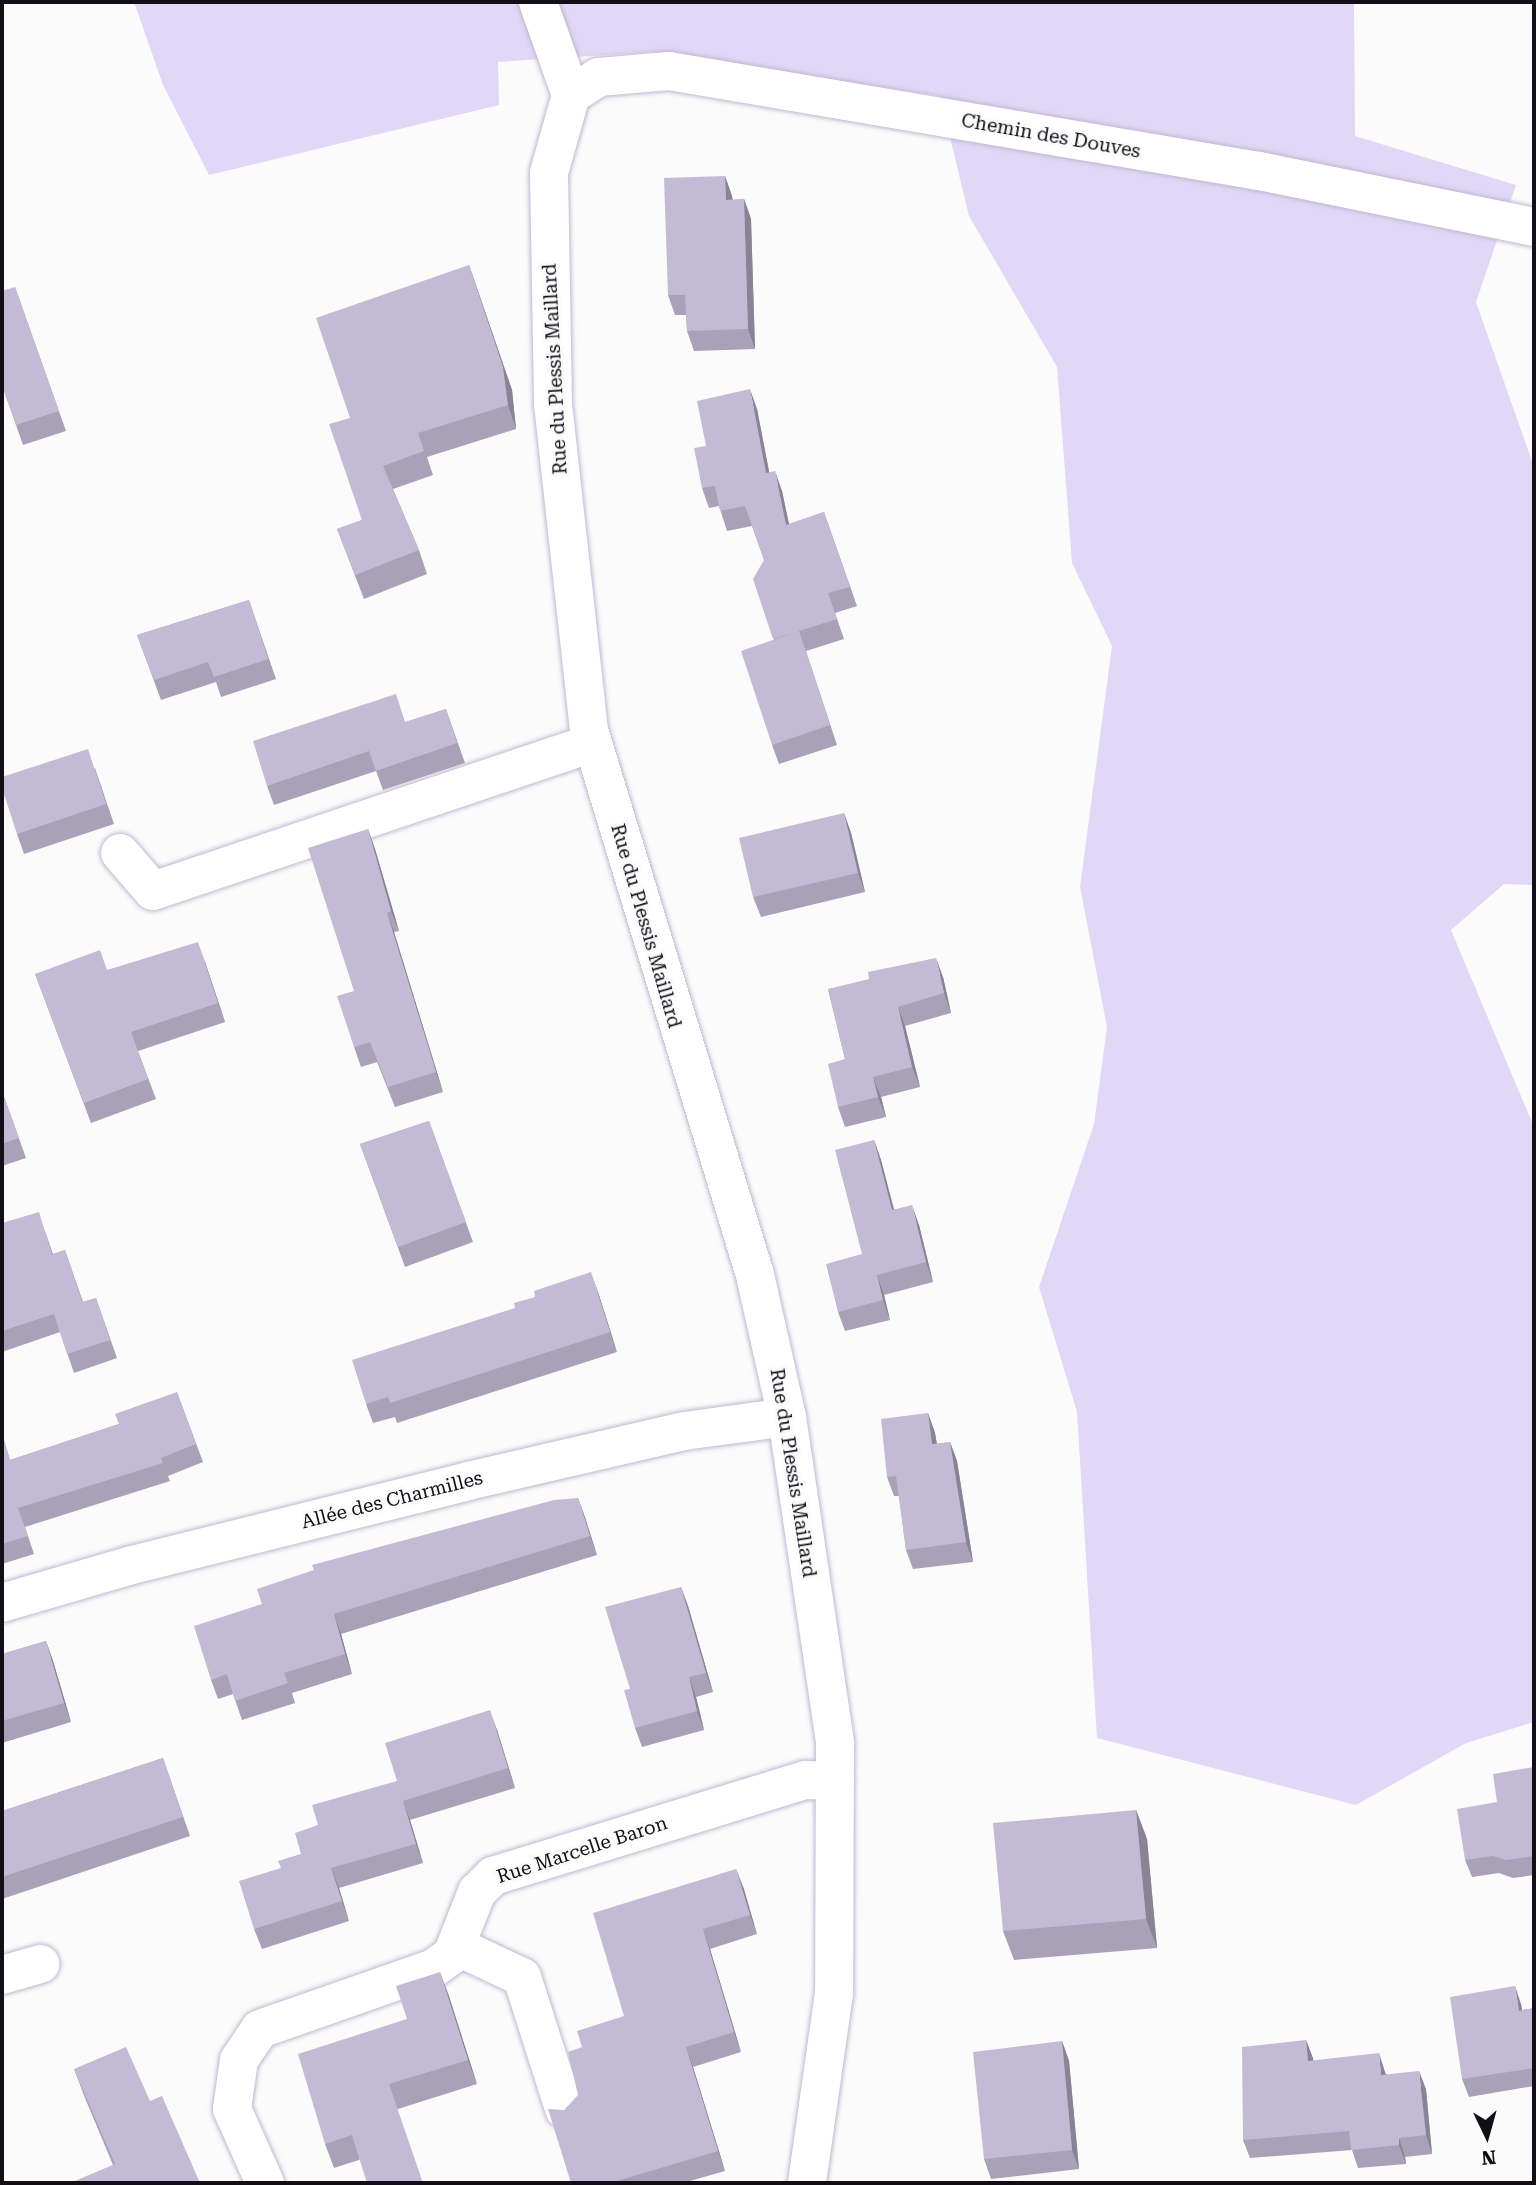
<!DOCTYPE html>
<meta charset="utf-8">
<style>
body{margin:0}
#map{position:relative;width:1536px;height:2185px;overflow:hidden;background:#fbfbfb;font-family:"Roboto Serif",serif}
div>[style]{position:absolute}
.green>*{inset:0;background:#e1d8f7}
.roads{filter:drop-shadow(0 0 2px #bfb7d0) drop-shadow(0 0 2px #bfb7d0)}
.minor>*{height:38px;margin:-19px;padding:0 19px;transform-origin:19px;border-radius:19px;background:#fff}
.wall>*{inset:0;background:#a8a1b7}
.shaded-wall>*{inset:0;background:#888395}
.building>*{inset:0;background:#c3bbd5}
span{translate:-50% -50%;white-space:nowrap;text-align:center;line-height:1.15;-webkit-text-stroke:7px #fbfbfb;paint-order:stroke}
.street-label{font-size:19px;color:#110e17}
.frame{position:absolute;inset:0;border:4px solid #110e17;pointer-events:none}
.north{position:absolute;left:1452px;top:2101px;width:70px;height:70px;-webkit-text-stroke:5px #fbfbfb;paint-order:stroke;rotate:175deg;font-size:19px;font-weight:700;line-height:28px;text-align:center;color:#110e17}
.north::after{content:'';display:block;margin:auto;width:24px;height:32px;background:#110e17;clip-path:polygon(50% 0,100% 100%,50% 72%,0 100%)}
</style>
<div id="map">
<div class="green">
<div style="clip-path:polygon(134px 2px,1354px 2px,1355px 136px,1516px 185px,1476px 302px,1534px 467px,1534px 885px,1504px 884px,1451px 930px,1534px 1127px,1534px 1722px,1466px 1743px,1356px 1805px,1097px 1738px,1077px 1412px,1039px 1287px,1094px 1124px,1107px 1027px,1080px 887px,1112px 646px,1072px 563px,1057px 367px,969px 216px,940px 96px,652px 52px,498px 62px,499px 105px,209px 175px,163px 85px)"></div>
</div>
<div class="roads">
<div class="minor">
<div style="left:538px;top:2px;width:99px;rotate:70.5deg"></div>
<div style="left:571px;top:95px;width:81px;rotate:105.8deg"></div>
<div style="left:549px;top:173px;width:231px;rotate:89deg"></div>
<div style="left:553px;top:404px;width:328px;rotate:83.7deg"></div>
<div style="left:589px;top:730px;width:570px;rotate:73.06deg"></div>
<div style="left:755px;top:1275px;width:146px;rotate:77.3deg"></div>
<div style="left:787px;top:1417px;width:330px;rotate:81.6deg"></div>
<div style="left:835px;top:1743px;width:250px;rotate:90.2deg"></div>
<div style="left:834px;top:1993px;width:192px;rotate:98.1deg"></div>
<div style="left:571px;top:95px;width:33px;rotate:-33deg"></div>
<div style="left:599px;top:77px;width:70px;rotate:-4.9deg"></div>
<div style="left:669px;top:71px;width:598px;rotate:9.62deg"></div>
<div style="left:1259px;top:171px;width:281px;rotate:11.5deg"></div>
<div style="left:120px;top:853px;width:50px;rotate:49deg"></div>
<div style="left:153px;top:891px;width:463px;rotate:-18.6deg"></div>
<div style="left:2px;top:1603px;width:135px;rotate:-16.3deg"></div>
<div style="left:132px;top:1565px;width:346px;rotate:-14deg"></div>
<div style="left:468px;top:1481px;width:222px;rotate:-13deg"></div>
<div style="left:684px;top:1431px;width:104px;rotate:-7.7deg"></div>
<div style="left:456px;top:1946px;width:73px;rotate:25.2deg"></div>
<div style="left:522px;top:1977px;width:139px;rotate:72.3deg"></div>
<div style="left:2px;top:1975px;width:40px;rotate:-16deg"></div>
<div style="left:265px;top:2183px;width:81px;rotate:-114deg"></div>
<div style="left:232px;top:2109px;width:49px;rotate:-81.9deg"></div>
<div style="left:239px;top:2060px;width:37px;rotate:-56deg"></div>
<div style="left:260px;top:2029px;width:184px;rotate:-19.3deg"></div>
<div style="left:434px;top:1968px;width:22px;rotate:-36deg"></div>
<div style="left:452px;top:1955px;width:68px;rotate:-68.4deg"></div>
<div style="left:477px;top:1892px;width:23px;rotate:-45deg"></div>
<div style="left:493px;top:1876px;width:327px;rotate:-17.1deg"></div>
<div style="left:806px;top:1780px;width:29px;rotate:2deg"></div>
</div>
</div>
<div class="wall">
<div style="clip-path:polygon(725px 176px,732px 196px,733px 200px,744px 199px,751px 219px,755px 349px,694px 351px,687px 331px,686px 315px,675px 315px,668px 295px)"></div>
<div style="clip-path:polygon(469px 265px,512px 390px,516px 429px,427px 457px,433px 475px,393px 489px,419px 550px,427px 574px,364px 599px,337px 529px,362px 520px,350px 418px)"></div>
<div style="clip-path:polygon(15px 287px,66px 431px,23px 445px,2px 385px)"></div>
<div style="clip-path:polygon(757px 409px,769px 472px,782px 491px,789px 524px,824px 512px,857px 606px,835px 613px,844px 639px,806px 651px,837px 745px,779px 764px,772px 745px,774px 640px,764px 560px,752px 526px,727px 531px,719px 506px,709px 508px,702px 488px,706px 446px)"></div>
<div style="clip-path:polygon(249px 600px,276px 679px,221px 697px,216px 682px,161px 700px,137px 635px)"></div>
<div style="clip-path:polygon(446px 709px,465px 763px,383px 790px,376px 771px,274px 805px,267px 786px,406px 722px)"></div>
<div style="clip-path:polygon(95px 768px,114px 824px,24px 854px,17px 834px)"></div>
<div style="clip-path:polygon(844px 813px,851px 833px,865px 892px,761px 917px,753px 897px)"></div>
<div style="clip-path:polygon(368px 829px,375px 849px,399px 931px,394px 932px,443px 1092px,395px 1107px,377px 1062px,361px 1067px,354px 1047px,354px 991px)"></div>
<div style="clip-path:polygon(205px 962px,225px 1022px,138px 1051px,156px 1099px,91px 1123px,35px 974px,107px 970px)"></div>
<div style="clip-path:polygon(943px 977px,951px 1013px,905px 1026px,920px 1087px,881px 1097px,886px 1117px,845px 1127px,838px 1107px,845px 1059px,828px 989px)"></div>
<div style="clip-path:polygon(2px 1091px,26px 1158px,2px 1166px)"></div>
<div style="clip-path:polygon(429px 1121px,473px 1242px,405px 1267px,360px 1144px)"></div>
<div style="clip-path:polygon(874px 1140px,881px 1160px,894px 1209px,919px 1225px,933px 1282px,884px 1295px,890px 1320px,845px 1331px,838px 1312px,862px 1254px)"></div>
<div style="clip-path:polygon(2px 1223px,45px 1231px,53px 1254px,65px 1250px,83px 1302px,96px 1298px,117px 1358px,74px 1373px,60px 1332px,2px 1352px)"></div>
<div style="clip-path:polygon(598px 1292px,617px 1352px,397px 1423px,395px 1417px,373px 1423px,366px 1404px)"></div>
<div style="clip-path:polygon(177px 1392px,203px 1462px,168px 1476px,170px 1481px,25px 1527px,34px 1554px,2px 1564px,2px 1433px,10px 1460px,119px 1424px)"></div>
<div style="clip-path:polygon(928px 1413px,935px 1433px,937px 1444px,950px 1442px,957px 1461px,973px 1562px,913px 1569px,906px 1550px,899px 1496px,894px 1496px,887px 1477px)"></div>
<div style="clip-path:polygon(578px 1498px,597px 1555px,341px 1634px,352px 1674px,292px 1693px,295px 1703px,242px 1720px,233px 1694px,218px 1699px,211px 1680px,262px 1604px)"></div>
<div style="clip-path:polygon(681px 1587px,688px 1606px,713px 1692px,696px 1697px,704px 1730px,642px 1747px,635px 1728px,630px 1689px)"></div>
<div style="clip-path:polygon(46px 1641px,53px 1661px,71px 1722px,2px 1743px,2px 1654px)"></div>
<div style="clip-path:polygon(497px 1730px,515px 1788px,410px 1820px,423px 1863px,339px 1888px,349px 1921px,262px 1949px,254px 1929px,281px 1868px,301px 1854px,318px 1825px,397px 1781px)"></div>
<div style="clip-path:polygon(163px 1758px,190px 1836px,2px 1899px,2px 1811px)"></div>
<div style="clip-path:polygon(1534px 1767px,1534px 1875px,1513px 1878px,1499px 1873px,1472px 1877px,1465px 1860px,1497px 1802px)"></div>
<div style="clip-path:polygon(1136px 1810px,1147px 1839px,1157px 1948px,1014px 1960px,1003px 1931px)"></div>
<div style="clip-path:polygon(736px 1869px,757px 1934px,710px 1949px,741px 2052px,693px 2067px,725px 2171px,683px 2183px,571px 2183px,582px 2047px,624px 2016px)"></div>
<div style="clip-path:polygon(440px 1972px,477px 2084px,398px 2109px,359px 2160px,334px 2168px,325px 2144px,407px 2019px)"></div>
<div style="clip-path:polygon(1521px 2004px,1522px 2010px,1534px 2008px,1534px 2086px,1469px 2097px,1462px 2079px)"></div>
<div style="clip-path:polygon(1306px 2040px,1313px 2061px,1385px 2072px,1386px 2074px,1426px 2089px,1432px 2154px,1405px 2157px,1406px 2164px,1358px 2168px,1352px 2150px,1250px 2158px,1243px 2140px)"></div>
<div style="clip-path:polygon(1062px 2041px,1069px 2061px,1079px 2169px,991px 2179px,984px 2159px)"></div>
<div style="clip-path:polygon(74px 2069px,150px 2101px,200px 2183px,113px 2165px,85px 2098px)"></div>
</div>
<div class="shaded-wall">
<div style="clip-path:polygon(725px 176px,732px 196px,733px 220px,726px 200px)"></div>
<div style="clip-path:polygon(744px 199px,751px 219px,755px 349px,748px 329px)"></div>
<div style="clip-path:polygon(469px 265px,512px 390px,516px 429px,508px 405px)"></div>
<div style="clip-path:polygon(750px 389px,757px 409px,773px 492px,766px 473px)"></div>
<div style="clip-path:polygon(775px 471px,782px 491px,793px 544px,786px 525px)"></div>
<div style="clip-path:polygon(844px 813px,851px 833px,865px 892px,858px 873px)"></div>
<div style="clip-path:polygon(368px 829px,375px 849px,399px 931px,391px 911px)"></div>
<div style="clip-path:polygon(387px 913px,394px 932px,443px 1092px,436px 1072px)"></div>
<div style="clip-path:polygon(198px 942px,205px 962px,225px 1022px,218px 1003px)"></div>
<div style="clip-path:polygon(936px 958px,943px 977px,951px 1013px,944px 993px)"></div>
<div style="clip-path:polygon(898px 1007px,905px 1026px,920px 1087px,912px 1067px)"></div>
<div style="clip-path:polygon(873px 1077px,881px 1097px,886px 1117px,878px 1097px)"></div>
<div style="clip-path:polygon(874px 1140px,881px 1160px,899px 1230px,892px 1210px)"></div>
<div style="clip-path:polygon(912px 1205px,919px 1225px,933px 1282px,926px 1262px)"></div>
<div style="clip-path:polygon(591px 1272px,598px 1292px,617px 1352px,610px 1332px)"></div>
<div style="clip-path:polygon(877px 1275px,884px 1295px,890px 1320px,883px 1300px)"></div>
<div style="clip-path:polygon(928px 1413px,935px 1433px,940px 1464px,932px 1444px)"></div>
<div style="clip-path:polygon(950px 1442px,957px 1461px,973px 1562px,966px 1542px)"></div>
<div style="clip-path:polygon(578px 1498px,585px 1517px,597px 1555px,590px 1536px)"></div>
<div style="clip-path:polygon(681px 1587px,688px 1606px,713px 1692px,706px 1673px)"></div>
<div style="clip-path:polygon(334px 1614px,341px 1634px,352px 1674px,345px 1654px)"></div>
<div style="clip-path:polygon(46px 1641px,53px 1661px,71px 1722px,64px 1703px)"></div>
<div style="clip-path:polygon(689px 1677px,696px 1697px,704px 1730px,697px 1711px)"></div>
<div style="clip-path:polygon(490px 1710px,497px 1730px,515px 1788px,508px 1768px)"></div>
<div style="clip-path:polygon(403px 1801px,410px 1820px,423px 1863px,416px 1844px)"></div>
<div style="clip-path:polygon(1136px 1810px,1147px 1839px,1157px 1948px,1146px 1919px)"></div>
<div style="clip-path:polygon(331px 1868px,339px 1888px,349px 1921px,342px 1901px)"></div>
<div style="clip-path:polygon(736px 1869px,744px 1889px,757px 1934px,750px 1915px)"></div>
<div style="clip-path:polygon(703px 1929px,710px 1949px,741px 2052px,734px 2032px)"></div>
<div style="clip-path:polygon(440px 1972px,449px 1996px,477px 2084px,468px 2060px)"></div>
<div style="clip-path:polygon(1515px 1986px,1521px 2004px,1525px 2028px,1519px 2011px)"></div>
<div style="clip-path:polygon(1306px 2040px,1313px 2058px,1315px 2080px,1308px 2061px)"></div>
<div style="clip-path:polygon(1062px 2041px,1069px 2061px,1079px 2169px,1072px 2150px)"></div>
<div style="clip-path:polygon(686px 2047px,693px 2067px,725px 2171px,718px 2151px)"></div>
<div style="clip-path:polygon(1379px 2053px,1385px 2072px,1388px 2093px,1381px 2075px)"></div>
<div style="clip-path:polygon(1419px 2071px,1426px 2089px,1432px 2154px,1426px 2135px)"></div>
<div style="clip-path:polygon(1399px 2138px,1405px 2157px,1406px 2164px,1399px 2145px)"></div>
</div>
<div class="building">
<div style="clip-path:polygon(725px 176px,726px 200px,744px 199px,748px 329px,687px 331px,685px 295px,668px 295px,664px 178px)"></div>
<div style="clip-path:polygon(469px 265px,503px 367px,508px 405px,418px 433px,424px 451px,383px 466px,419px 550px,355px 575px,337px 529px,362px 520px,329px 424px,350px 418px,316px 318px)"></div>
<div style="clip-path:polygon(15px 287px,59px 411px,16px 425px,2px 385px,2px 291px)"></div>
<div style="clip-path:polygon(750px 389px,766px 473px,775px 471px,786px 525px,824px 512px,850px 587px,828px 593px,837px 619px,799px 631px,830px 725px,772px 745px,741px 651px,793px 633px,773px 639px,753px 579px,764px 560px,745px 506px,720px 511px,715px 486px,702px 488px,694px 448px,706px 446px,697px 401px)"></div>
<div style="clip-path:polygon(249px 600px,268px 659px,214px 677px,208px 662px,154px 680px,137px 635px)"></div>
<div style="clip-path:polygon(396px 694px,405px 722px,446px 709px,457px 743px,376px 771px,369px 751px,267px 786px,253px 741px)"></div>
<div style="clip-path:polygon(88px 749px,106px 804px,17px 834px,2px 788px,2px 777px)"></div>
<div style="clip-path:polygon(844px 813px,858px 873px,753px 897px,739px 838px)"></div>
<div style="clip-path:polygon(368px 829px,391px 911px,387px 913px,436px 1072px,388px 1087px,370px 1042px,354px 1047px,337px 996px,354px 991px,308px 848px)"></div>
<div style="clip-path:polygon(198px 942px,218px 1003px,131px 1032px,148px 1079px,84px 1103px,35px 974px,100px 950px,107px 970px)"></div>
<div style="clip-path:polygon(936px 958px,944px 993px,898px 1007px,912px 1067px,873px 1077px,878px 1097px,838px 1107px,828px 1064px,845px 1059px,828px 989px,869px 979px,868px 972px)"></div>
<div style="clip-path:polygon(2px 1091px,19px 1138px,2px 1144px)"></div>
<div style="clip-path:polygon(429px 1121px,466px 1222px,398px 1247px,360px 1144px)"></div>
<div style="clip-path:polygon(874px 1140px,892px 1210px,912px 1205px,926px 1262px,877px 1275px,883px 1300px,838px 1312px,826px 1264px,862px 1254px,835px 1150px)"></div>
<div style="clip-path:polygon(39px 1212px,52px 1255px,65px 1250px,82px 1302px,96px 1298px,110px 1340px,67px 1354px,54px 1314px,2px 1331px,2px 1223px)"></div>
<div style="clip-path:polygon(591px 1272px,610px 1332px,390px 1403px,388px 1397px,366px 1404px,352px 1360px,515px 1308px,514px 1303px,535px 1297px,534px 1291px)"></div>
<div style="clip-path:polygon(177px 1392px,196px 1444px,161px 1458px,163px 1463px,18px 1508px,28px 1536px,2px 1544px,2px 1435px,10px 1460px,119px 1424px,115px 1414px)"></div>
<div style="clip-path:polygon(928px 1413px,932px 1444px,950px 1442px,966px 1542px,906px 1550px,896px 1476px,887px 1477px,881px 1419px)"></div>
<div style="clip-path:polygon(578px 1498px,590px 1536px,334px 1614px,345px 1654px,284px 1673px,288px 1683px,235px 1701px,227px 1674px,211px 1680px,194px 1626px,262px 1604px,257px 1589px,314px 1570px,312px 1565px,554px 1500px)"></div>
<div style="clip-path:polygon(681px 1587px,706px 1673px,689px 1677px,697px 1711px,635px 1728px,624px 1690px,630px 1689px,605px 1607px)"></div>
<div style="clip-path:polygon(46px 1641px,64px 1703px,2px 1721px,2px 1654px)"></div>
<div style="clip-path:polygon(490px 1710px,508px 1768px,403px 1801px,416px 1844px,331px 1868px,342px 1901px,254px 1929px,239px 1881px,281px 1868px,278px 1861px,301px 1854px,295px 1833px,318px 1825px,312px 1805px,397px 1781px,385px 1743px)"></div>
<div style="clip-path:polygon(163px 1758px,183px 1817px,2px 1877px,2px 1811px)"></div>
<div style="clip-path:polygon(1534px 1767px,1534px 1856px,1506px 1860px,1493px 1856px,1465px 1860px,1457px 1809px,1497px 1802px,1493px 1774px)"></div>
<div style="clip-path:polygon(1136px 1810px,1146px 1919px,1003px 1931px,993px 1823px)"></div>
<div style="clip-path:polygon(736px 1869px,750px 1915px,703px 1929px,734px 2032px,686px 2047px,718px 2151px,610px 2183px,571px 2183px,548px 2109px,564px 2110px,578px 2095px,568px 2052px,582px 2047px,577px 2031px,624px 2016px,593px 1913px)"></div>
<div style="clip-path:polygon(440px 1972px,468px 2060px,389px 2084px,423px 2183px,367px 2183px,352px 2135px,325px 2144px,298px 2054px,407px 2019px,396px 1986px)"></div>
<div style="clip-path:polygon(1515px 1986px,1519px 2011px,1534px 2008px,1534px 2068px,1462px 2079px,1450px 1997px)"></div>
<div style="clip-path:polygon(1306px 2040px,1308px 2061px,1379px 2053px,1381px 2075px,1419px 2071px,1426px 2135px,1399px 2138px,1399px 2145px,1351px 2150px,1349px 2131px,1243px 2140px,1242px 2047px)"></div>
<div style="clip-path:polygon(1062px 2041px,1072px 2150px,984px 2159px,973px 2052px)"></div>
<div style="clip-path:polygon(126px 2047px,150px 2101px,162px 2096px,200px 2183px,70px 2183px,115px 2164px,74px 2069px)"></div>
</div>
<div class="street-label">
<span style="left:1051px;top:136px;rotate:10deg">Chemin des Douves</span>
<span style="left:555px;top:369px;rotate:-93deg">Rue du Plessis Maillard</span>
<span style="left:646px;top:926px;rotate:74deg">Rue du Plessis Maillard</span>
<span style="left:793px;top:1473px;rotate:81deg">Rue du Plessis Maillard</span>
<span style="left:392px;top:1500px;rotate:-14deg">Allée des Charmilles</span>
<span style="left:582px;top:1850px;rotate:-18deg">Rue Marcelle Baron</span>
</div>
<div class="frame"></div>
<div class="north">N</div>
</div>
